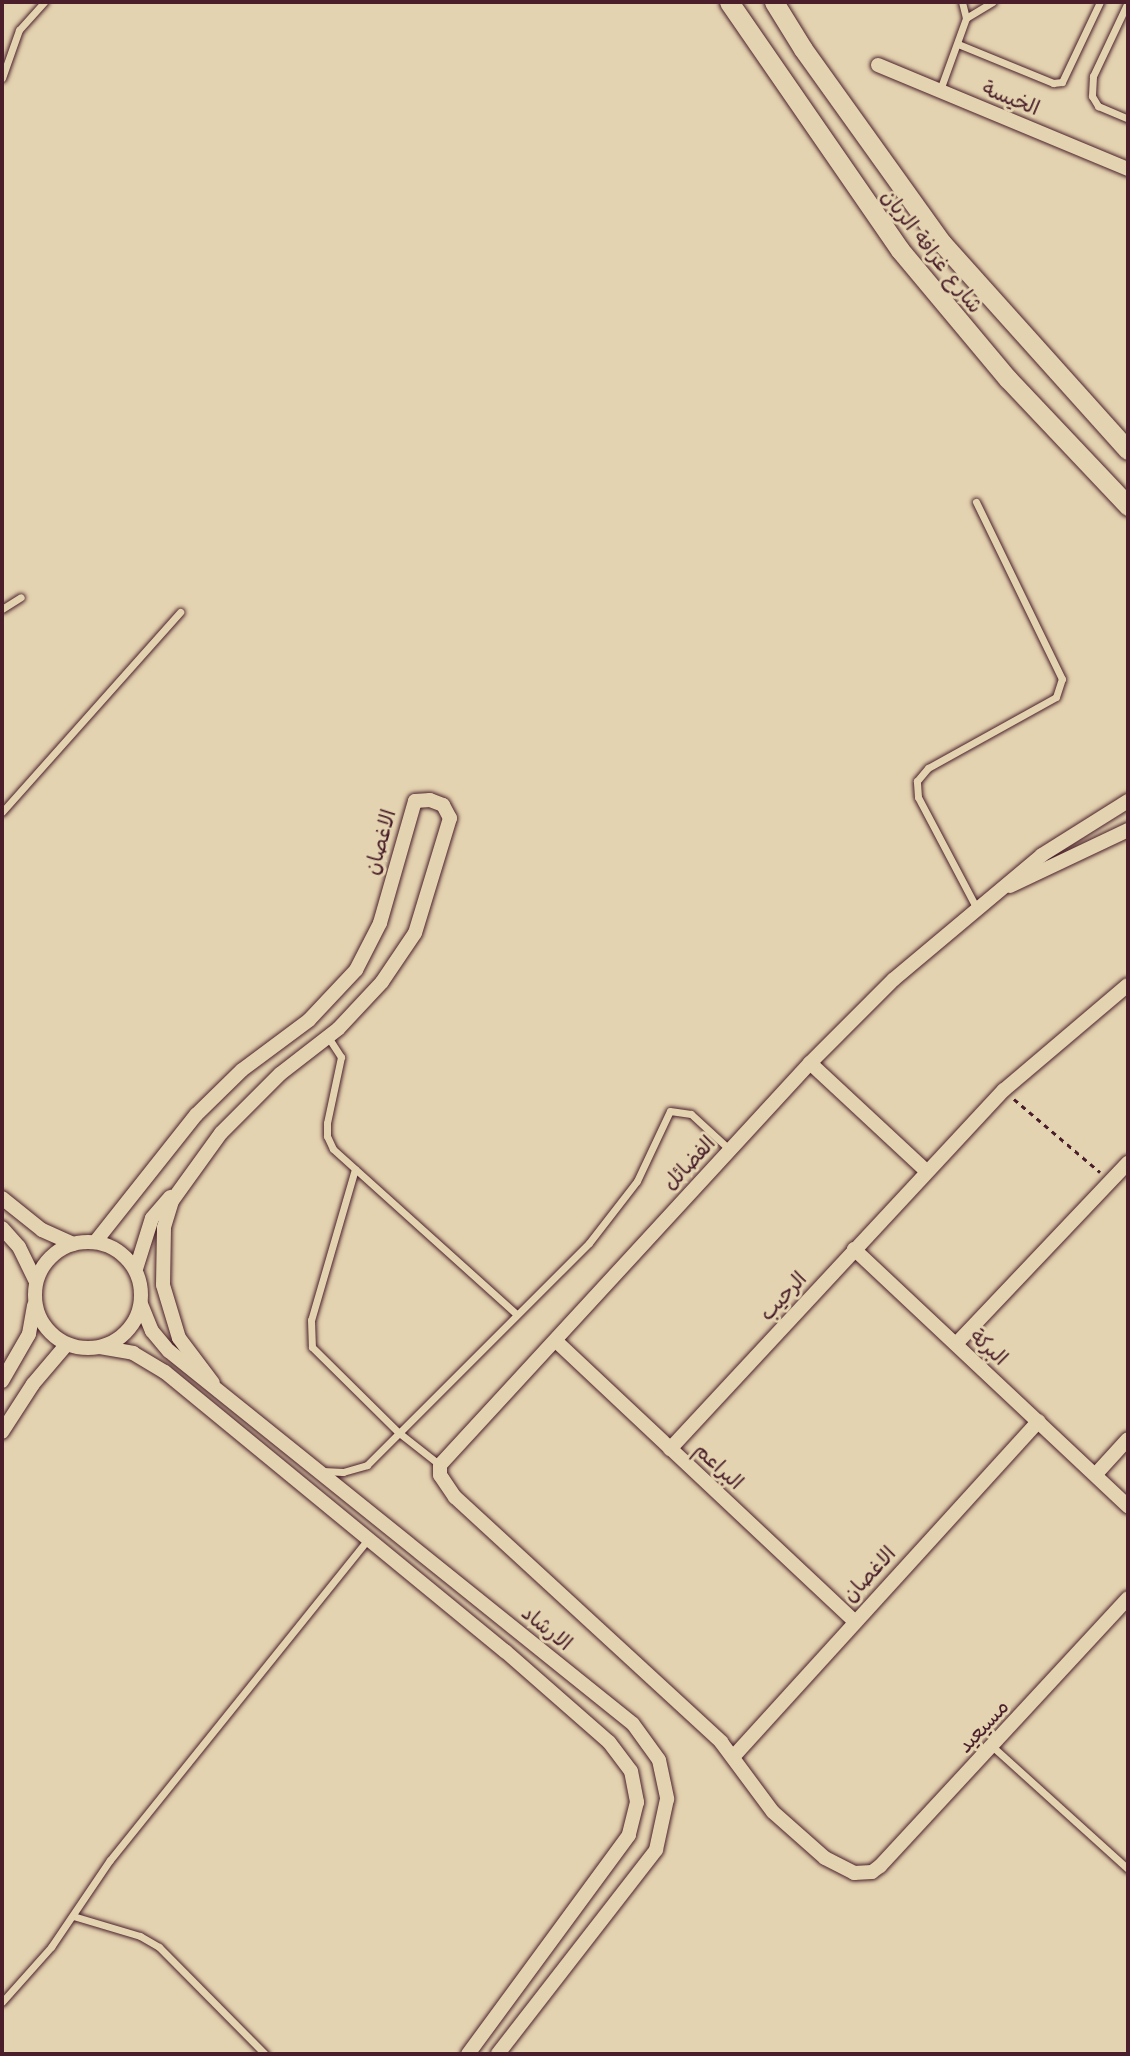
<!DOCTYPE html>
<meta charset="utf-8">
<style>
body{margin:0}
#map{position:relative;width:1130px;height:2056px;overflow:hidden;background:#e4d3b0;font-family:"Shantell Sans","Playpen Sans Arabic",sans-serif}
div>[style]{position:absolute}
.path>*{height:2.5px;margin-top:-1.25px;transform-origin:0;background:repeating-linear-gradient(90deg,#4a1f2b 0 5px,transparent 0 10px)}
.roads{filter:drop-shadow(0 0 2px #4a1f2b) drop-shadow(0 0 2px #4a1f2b)}
.service>*{height:7px;margin:-3.5px;padding:0 3.5px;transform-origin:3.5px;border-radius:3.5px;background:#e4d3b0}
.minor>*{height:14px;margin:-7px;padding:0 7px;transform-origin:7px;border-radius:7px;background:#e4d3b0}
.minor>.ring{margin:-7px;padding:0;box-sizing:content-box;background:none;border:14px solid #e4d3b0;border-radius:50%}
.secondary>*{height:19px;margin:-9.5px;padding:0 9.5px;transform-origin:9.5px;border-radius:9.5px;background:#e4d3b0}
span{translate:-50% -50%;white-space:nowrap;text-align:center;line-height:1.15;-webkit-text-stroke:6px #e4d3b0;paint-order:stroke}
.street-label{font-size:21px;color:#4a1f2b}
.frame{position:absolute;inset:0;border:4px solid #4a1f2b;pointer-events:none}
</style>
<div id="map">
<div class="path">
<div style="left:1014px;top:1099px;width:113px;rotate:40.3deg"></div>
</div>
<div class="roads">
<div class="service">
<div style="left:1128px;top:2px;width:82px;rotate:115.3deg"></div>
<div style="left:1093px;top:76px;width:20px;rotate:93deg"></div>
<div style="left:1092px;top:96px;width:12px;rotate:59deg"></div>
<div style="left:1098px;top:106px;width:33px;rotate:23deg"></div>
<div style="left:966px;top:18px;width:31px;rotate:-31deg"></div>
<div style="left:958px;top:44px;width:103px;rotate:22.3deg"></div>
<div style="left:1053px;top:83px;width:9px;rotate:-6deg"></div>
<div style="left:1062px;top:82px;width:89px;rotate:-64.6deg"></div>
<div style="left:2px;top:78px;width:51px;rotate:-70.5deg"></div>
<div style="left:19px;top:30px;width:38px;rotate:-48deg"></div>
<div style="left:940px;top:90px;width:77px;rotate:-70.1deg"></div>
<div style="left:966px;top:18px;width:16px;rotate:-104deg"></div>
<div style="left:2px;top:609px;width:22px;rotate:-32deg"></div>
<div style="left:2px;top:812px;width:268px;rotate:-48.3deg"></div>
<div style="left:976px;top:907px;width:124px;rotate:-117.8deg"></div>
<div style="left:918px;top:797px;width:16px;rotate:-94deg"></div>
<div style="left:917px;top:781px;width:17px;rotate:-50deg"></div>
<div style="left:928px;top:768px;width:146px;rotate:-29deg"></div>
<div style="left:1056px;top:697px;width:19px;rotate:-72deg"></div>
<div style="left:1062px;top:679px;width:197px;rotate:-115.9deg"></div>
<div style="left:328px;top:1037px;width:24px;rotate:57deg"></div>
<div style="left:341px;top:1057px;width:67px;rotate:102deg"></div>
<div style="left:327px;top:1123px;width:13px;rotate:90deg"></div>
<div style="left:327px;top:1136px;width:14px;rotate:65deg"></div>
<div style="left:333px;top:1149px;width:245px;rotate:42deg"></div>
<div style="left:355px;top:1169px;width:157px;rotate:106.2deg"></div>
<div style="left:311px;top:1320px;width:27px;rotate:88deg"></div>
<div style="left:312px;top:1347px;width:121px;rotate:44.7deg"></div>
<div style="left:398px;top:1432px;width:53px;rotate:38.2deg"></div>
<div style="left:323px;top:1471px;width:20px;rotate:3deg"></div>
<div style="left:343px;top:1472px;width:25px;rotate:-16deg"></div>
<div style="left:367px;top:1465px;width:314px;rotate:-45deg"></div>
<div style="left:589px;top:1243px;width:78px;rotate:-52.3deg"></div>
<div style="left:637px;top:1181px;width:77px;rotate:-64.8deg"></div>
<div style="left:670px;top:1111px;width:21px;rotate:8deg"></div>
<div style="left:691px;top:1114px;width:53px;rotate:42.7deg"></div>
<div style="left:993px;top:1747px;width:182px;rotate:42.1deg"></div>
<div style="left:73px;top:1916px;width:70px;rotate:16.6deg"></div>
<div style="left:140px;top:1936px;width:22px;rotate:30deg"></div>
<div style="left:159px;top:1947px;width:151px;rotate:45.3deg"></div>
<div style="left:2px;top:2002px;width:74px;rotate:-48.3deg"></div>
<div style="left:51px;top:1947px;width:105px;rotate:-55.9deg"></div>
<div style="left:110px;top:1860px;width:412px;rotate:-51.2deg"></div>
</div>
<div class="minor">
<div style="left:878px;top:65px;width:271px;rotate:22.6deg"></div>
<div style="left:1128px;top:801px;width:102px;rotate:147.9deg"></div>
<div style="left:1042px;top:855px;width:194px;rotate:140deg"></div>
<div style="left:893px;top:980px;width:117px;rotate:135deg"></div>
<div style="left:810px;top:1063px;width:546px;rotate:132.63deg"></div>
<div style="left:440px;top:1465px;width:10px;rotate:90deg"></div>
<div style="left:440px;top:1475px;width:27px;rotate:56deg"></div>
<div style="left:455px;top:1497px;width:362px;rotate:42.6deg"></div>
<div style="left:721px;top:1742px;width:87px;rotate:53.4deg"></div>
<div style="left:773px;top:1812px;width:69px;rotate:41.5deg"></div>
<div style="left:825px;top:1858px;width:33px;rotate:27deg"></div>
<div style="left:854px;top:1873px;width:18px;rotate:-3deg"></div>
<div style="left:872px;top:1872px;width:10px;rotate:-37deg"></div>
<div style="left:880px;top:1866px;width:365px;rotate:-47.2deg"></div>
<div style="left:1010px;top:886px;width:131px;rotate:-25.4deg"></div>
<div style="left:810px;top:1063px;width:157px;rotate:42.9deg"></div>
<div style="left:2px;top:1198px;width:51px;rotate:38.7deg"></div>
<div style="left:42px;top:1230px;width:34px;rotate:24deg"></div>
<div style="left:2px;top:1228px;width:25px;rotate:48deg"></div>
<div style="left:19px;top:1247px;width:39px;rotate:64deg"></div>
<div style="left:96px;top:1241px;width:161px;rotate:-51.6deg"></div>
<div style="left:196px;top:1115px;width:64px;rotate:-44.4deg"></div>
<div style="left:242px;top:1070px;width:84px;rotate:-36.7deg"></div>
<div style="left:309px;top:1020px;width:69px;rotate:-46.8deg"></div>
<div style="left:356px;top:970px;width:53px;rotate:-62.9deg"></div>
<div style="left:380px;top:923px;width:127px;rotate:-74deg"></div>
<div style="left:415px;top:801px;width:15px;rotate:-4deg"></div>
<div style="left:430px;top:800px;width:14px;rotate:21deg"></div>
<div style="left:443px;top:805px;width:15px;rotate:62deg"></div>
<div style="left:450px;top:818px;width:120px;rotate:106.9deg"></div>
<div style="left:415px;top:933px;width:59px;rotate:124deg"></div>
<div style="left:382px;top:982px;width:64px;rotate:133.1deg"></div>
<div style="left:338px;top:1029px;width:73px;rotate:142.2deg"></div>
<div style="left:280px;top:1074px;width:83px;rotate:135deg"></div>
<div style="left:221px;top:1133px;width:84px;rotate:125.8deg"></div>
<div style="left:172px;top:1201px;width:28px;rotate:107deg"></div>
<div style="left:164px;top:1228px;width:57px;rotate:91deg"></div>
<div style="left:163px;top:1285px;width:55px;rotate:73.2deg"></div>
<div style="left:179px;top:1338px;width:56px;rotate:52.9deg"></div>
<div class="ring" style="left:35px;top:1242px;width:92px;height:92px"></div>
<div style="left:854px;top:1249px;width:376px;rotate:43.2deg"></div>
<div style="left:136px;top:1269px;width:53px;rotate:-72.6deg"></div>
<div style="left:152px;top:1218px;width:28px;rotate:-49deg"></div>
<div style="left:141px;top:1304px;width:29px;rotate:68deg"></div>
<div style="left:152px;top:1331px;width:26px;rotate:50deg"></div>
<div style="left:169px;top:1351px;width:595px;rotate:38.8deg"></div>
<div style="left:633px;top:1724px;width:44px;rotate:54.2deg"></div>
<div style="left:659px;top:1760px;width:40px;rotate:78deg"></div>
<div style="left:667px;top:1799px;width:52px;rotate:102.2deg"></div>
<div style="left:656px;top:1850px;width:258px;rotate:127.8deg"></div>
<div style="left:556px;top:1341px;width:409px;rotate:43.2deg"></div>
<div style="left:956px;top:1344px;width:250px;rotate:-46.5deg"></div>
<div style="left:100px;top:1347px;width:34px;rotate:10deg"></div>
<div style="left:133px;top:1353px;width:37px;rotate:31deg"></div>
<div style="left:165px;top:1372px;width:440px;rotate:39.4deg"></div>
<div style="left:505px;top:1651px;width:138px;rotate:41.2deg"></div>
<div style="left:609px;top:1742px;width:36px;rotate:53deg"></div>
<div style="left:631px;top:1771px;width:32px;rotate:79deg"></div>
<div style="left:637px;top:1802px;width:34px;rotate:104deg"></div>
<div style="left:629px;top:1835px;width:272px;rotate:126.3deg"></div>
<div style="left:2px;top:1381px;width:54px;rotate:-60.1deg"></div>
<div style="left:29px;top:1334px;width:29px;rotate:-80deg"></div>
<div style="left:2px;top:1432px;width:57px;rotate:-57.1deg"></div>
<div style="left:33px;top:1384px;width:52px;rotate:-49.6deg"></div>
<div style="left:670px;top:1449px;width:490px;rotate:-47.1deg"></div>
<div style="left:1004px;top:1090px;width:162px;rotate:-40.3deg"></div>
<div style="left:1096px;top:1474px;width:47px;rotate:-47.6deg"></div>
<div style="left:733px;top:1757px;width:454px;rotate:-47.7deg"></div>
</div>
<div class="secondary">
<div style="left:729px;top:2px;width:301px;rotate:55.4deg"></div>
<div style="left:900px;top:250px;width:168px;rotate:50.1deg"></div>
<div style="left:1008px;top:379px;width:175px;rotate:46.6deg"></div>
<div style="left:774px;top:2px;width:55px;rotate:58.3deg"></div>
<div style="left:803px;top:49px;width:239px;rotate:54.4deg"></div>
<div style="left:942px;top:243px;width:278px;rotate:48.1deg"></div>
</div>
</div>
<div class="street-label">
<span style="left:1011px;top:98px;rotate:22deg">الخيسة</span>
<span style="left:932px;top:251px;rotate:52deg">شارع غرافة الريان</span>
<span style="left:380px;top:842px;rotate:-74deg">الاغصان</span>
<span style="left:689px;top:1163px;rotate:-47deg">الفضائل</span>
<span style="left:783px;top:1296px;rotate:-47deg">الرحيب</span>
<span style="left:989px;top:1347px;rotate:43deg">البركة</span>
<span style="left:719px;top:1466px;rotate:43deg">البراعم</span>
<span style="left:869px;top:1574px;rotate:-47deg">الاغصان</span>
<span style="left:547px;top:1628px;rotate:39deg">الارشاد</span>
<span style="left:983px;top:1726px;rotate:-47deg">مسيعيد</span>
</div>
<div class="frame"></div>
</div>
